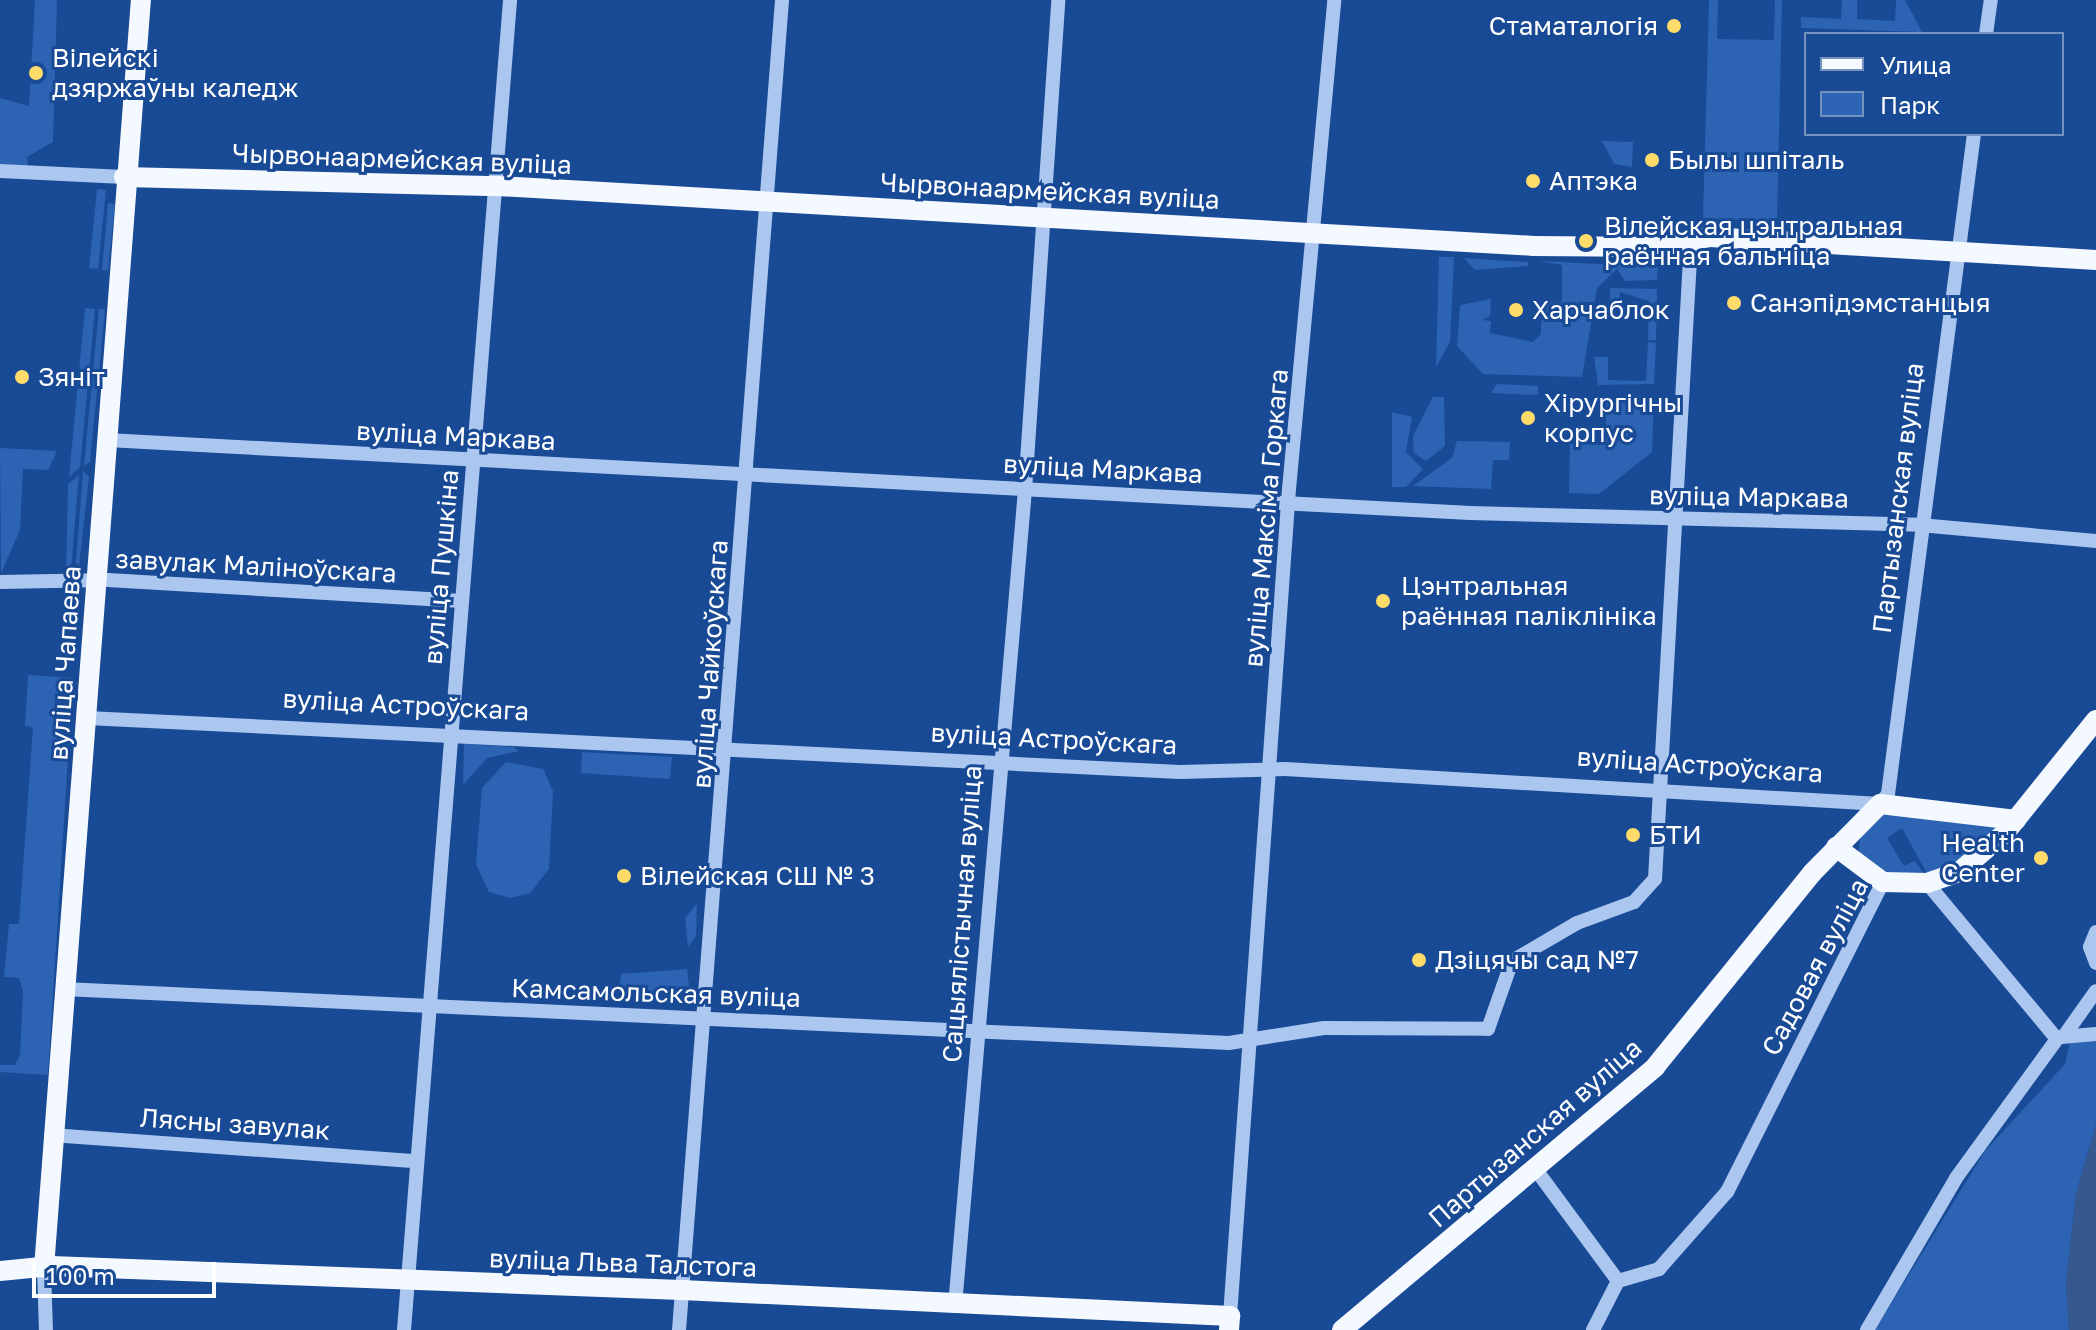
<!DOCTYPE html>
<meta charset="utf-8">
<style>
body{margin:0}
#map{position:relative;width:2096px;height:1330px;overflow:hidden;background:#194a95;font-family:"Golos Text",sans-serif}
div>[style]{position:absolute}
.green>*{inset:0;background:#2d63b3}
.water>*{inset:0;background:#36588f}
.minor>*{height:14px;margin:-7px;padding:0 7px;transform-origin:7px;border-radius:7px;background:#abc7f0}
.major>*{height:20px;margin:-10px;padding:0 10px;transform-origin:10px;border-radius:10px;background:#f4f8ff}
.dots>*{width:22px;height:22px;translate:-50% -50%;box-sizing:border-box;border:4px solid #194a95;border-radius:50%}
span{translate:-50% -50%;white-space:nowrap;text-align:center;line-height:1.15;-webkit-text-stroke:6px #194a95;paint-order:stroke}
.poi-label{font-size:26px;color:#fff}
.right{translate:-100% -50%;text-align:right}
.left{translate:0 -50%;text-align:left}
.street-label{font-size:26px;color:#fff}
.legend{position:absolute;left:1804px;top:32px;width:260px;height:104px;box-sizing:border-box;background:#194a95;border:2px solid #7592bf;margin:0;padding:10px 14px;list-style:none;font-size:24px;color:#fff}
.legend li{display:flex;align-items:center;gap:16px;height:40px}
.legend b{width:40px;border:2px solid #7592bf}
.scale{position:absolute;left:32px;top:1262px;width:184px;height:36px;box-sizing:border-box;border:4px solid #fff;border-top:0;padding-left:10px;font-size:24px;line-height:28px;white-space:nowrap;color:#fff;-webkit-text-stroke:6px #194a95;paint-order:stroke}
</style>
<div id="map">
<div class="green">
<div style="clip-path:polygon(35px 0,57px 0,53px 142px,27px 157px,28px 166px,0 164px,0 98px,29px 106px)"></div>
<div style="clip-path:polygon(1709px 0,1718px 0,1717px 39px,1774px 40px,1775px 0,1782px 0,1777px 221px,1703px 218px)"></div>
<div style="clip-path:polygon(1842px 0,1857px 0,1857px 19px,1895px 21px,1896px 0,1905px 0,1922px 32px,1801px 28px,1801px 17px,1841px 19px)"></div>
<div style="clip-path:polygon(1602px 141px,1633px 142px,1632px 167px,1614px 164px)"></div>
<div style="clip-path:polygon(97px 189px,106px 190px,98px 269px,89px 268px)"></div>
<div style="clip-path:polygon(108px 203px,115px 204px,108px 270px,102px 270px)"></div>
<div style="clip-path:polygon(1439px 257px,1454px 257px,1450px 342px,1436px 367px)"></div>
<div style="clip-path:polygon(1464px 258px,1528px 262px,1528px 266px,1475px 270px)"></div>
<div style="clip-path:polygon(1540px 261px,1658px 267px,1657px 280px,1625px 281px,1617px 269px,1597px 288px,1582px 377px,1483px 374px,1457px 346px,1460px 305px,1491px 299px,1490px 316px,1482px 320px,1491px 321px,1490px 333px,1533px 342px,1541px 334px,1542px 302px,1562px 302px,1562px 265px)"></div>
<div style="clip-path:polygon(1610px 288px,1657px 289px,1656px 340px,1648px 340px,1649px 301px,1620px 292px,1619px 308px,1610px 308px)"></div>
<div style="clip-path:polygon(85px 308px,95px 309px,80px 467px,69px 477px)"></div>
<div style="clip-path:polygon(99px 309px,105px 309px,90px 462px,84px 466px)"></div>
<div style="clip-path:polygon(1648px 342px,1656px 343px,1654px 384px,1598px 385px,1594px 357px,1608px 357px,1608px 380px,1646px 381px)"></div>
<div style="clip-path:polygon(1497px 384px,1538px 386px,1538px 395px,1491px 393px)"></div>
<div style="clip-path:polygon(1607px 396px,1654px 397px,1652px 452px,1599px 494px,1569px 493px,1570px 444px,1605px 445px)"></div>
<div style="clip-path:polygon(1433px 397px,1444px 397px,1445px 446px,1426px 461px,1414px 453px,1413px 436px)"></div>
<div style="clip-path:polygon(1392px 412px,1412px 417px,1406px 452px,1423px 469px,1406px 487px,1392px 487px)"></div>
<div style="clip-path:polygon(1457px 441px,1510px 442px,1509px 460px,1493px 460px,1491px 489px,1413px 486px,1452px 458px)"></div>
<div style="clip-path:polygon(0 448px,57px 451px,48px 470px,23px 469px,20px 530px,1px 573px)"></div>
<div style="clip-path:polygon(83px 471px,89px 477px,79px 566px,76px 562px)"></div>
<div style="clip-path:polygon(79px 475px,71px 569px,66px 576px,68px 484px)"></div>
<div style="clip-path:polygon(28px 675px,73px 678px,48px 1075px,0 1072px,0 1065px,15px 1065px,20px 1055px,23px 991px,19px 978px,4px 977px,9px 924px,19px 924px,33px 727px,25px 726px)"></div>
<div style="clip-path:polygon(464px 744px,514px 747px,519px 751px,487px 758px,463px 785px)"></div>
<div style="clip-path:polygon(582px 752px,672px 757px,670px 779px,581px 773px)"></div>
<div style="clip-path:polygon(506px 762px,543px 769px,553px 791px,549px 869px,530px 893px,510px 898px,489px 892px,476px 864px,482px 788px)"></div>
<div style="clip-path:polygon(1880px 812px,2005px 822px,1984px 846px,1929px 877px,1902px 828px,1887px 838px,1904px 866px,1915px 861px,1927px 878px,1886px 878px,1858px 855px,1860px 839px)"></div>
<div style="clip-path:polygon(697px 903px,696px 936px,688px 947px,685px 918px)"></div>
<div style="clip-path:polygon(687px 969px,690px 994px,619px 989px,621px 974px)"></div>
<div style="clip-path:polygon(2096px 1040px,2096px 1124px,2076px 1193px,2066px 1283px,2069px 1330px,1875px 1330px,1985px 1151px,2065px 1064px,2070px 1041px)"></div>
</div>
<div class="water">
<div style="clip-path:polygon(2096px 1124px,2096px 1330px,2069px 1330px,2066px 1283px,2076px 1193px)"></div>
</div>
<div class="minor">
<div style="left:1986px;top:34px;width:34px;rotate:-82deg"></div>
<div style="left:0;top:171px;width:124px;rotate:2.8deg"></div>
<div style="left:107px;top:440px;width:1365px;rotate:3.07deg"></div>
<div style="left:1470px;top:513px;width:450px;rotate:1.5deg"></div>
<div style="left:1920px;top:525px;width:177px;rotate:5.2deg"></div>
<div style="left:0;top:582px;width:108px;rotate:-1.1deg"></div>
<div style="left:108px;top:580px;width:354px;rotate:3.4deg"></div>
<div style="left:87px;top:718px;width:1094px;rotate:2.83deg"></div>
<div style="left:1180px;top:772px;width:105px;rotate:-1.6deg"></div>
<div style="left:1285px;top:769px;width:596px;rotate:3.37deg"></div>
<div style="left:1880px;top:804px;width:13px;rotate:-51deg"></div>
<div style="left:1888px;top:794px;width:666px;rotate:-82.58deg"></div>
<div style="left:1927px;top:883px;width:203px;rotate:50.2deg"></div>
<div style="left:2096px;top:932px;width:16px;rotate:112deg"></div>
<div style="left:2090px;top:947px;width:17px;rotate:69deg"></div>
<div style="left:64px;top:989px;width:1166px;rotate:2.65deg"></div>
<div style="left:1229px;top:1043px;width:96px;rotate:-9deg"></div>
<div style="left:1324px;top:1028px;width:164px;rotate:0.3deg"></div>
<div style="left:1488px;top:1029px;width:72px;rotate:-70.6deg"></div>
<div style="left:1512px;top:961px;width:75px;rotate:-30.3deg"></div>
<div style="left:1577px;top:923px;width:61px;rotate:-20.2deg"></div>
<div style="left:1634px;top:902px;width:31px;rotate:-48deg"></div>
<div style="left:1655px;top:879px;width:638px;rotate:-86.77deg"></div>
<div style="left:2064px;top:1036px;width:55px;rotate:-54.6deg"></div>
<div style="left:2061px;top:1037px;width:35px;rotate:-5deg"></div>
<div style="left:51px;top:1135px;width:366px;rotate:4.1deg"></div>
<div style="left:1534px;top:1167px;width:142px;rotate:53.6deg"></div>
<div style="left:1618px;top:1281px;width:43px;rotate:-16.3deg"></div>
<div style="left:1659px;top:1269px;width:103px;rotate:-48.6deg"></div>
<div style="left:1727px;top:1192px;width:347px;rotate:-63.3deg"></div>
<div style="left:44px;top:1268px;width:62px;rotate:88.2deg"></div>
<div style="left:955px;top:1306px;width:819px;rotate:-85.1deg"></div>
<div style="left:1025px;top:490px;width:491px;rotate:-86.1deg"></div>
<div style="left:1230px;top:1316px;width:829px;rotate:-85.92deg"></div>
<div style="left:1289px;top:489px;width:491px;rotate:-84.7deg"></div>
<div style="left:404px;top:1330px;width:1334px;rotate:-85.44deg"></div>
<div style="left:679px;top:1330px;width:1334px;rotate:-85.57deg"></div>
<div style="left:1593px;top:1330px;width:55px;rotate:-63deg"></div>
<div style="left:1867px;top:1330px;width:176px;rotate:-59.6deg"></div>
<div style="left:1956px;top:1178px;width:172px;rotate:-54deg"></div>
</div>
<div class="major">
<div style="left:124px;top:177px;width:374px;rotate:1.4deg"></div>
<div style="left:498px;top:186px;width:1038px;rotate:3.31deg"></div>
<div style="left:1534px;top:246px;width:123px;rotate:0.5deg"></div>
<div style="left:1657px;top:247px;width:54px;rotate:-10.7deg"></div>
<div style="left:1710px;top:237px;width:387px;rotate:3.4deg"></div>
<div style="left:1836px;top:847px;width:59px;rotate:36.7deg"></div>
<div style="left:1883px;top:882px;width:44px;rotate:1.3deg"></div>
<div style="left:1927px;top:883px;width:34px;rotate:-19deg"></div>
<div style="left:1959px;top:872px;width:60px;rotate:-40.3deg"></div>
<div style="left:2005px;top:833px;width:145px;rotate:-51.2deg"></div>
<div style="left:44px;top:1268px;width:1272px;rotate:-85.63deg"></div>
<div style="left:0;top:1271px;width:51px;rotate:-5.6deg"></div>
<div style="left:51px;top:1266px;width:631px;rotate:2.18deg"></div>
<div style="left:682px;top:1290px;width:549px;rotate:2.72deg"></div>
<div style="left:1230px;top:1316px;width:14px;rotate:94deg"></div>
<div style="left:1342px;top:1330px;width:409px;rotate:-40deg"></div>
<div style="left:1655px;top:1067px;width:250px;rotate:-51deg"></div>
<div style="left:1812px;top:873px;width:97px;rotate:-45.4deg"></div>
<div style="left:1880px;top:804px;width:137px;rotate:6.7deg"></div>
</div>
<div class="dots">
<div style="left:1674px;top:26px;background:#ffdb6a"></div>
<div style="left:36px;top:73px;background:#ffdb6a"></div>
<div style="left:1652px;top:160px;background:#ffdb6a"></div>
<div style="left:1533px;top:181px;background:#ffdb6a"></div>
<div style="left:1586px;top:241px;background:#ffdb6a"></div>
<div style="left:1734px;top:303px;background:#ffdb6a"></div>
<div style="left:1516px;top:310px;background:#ffdb6a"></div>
<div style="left:22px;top:377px;background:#ffdb6a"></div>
<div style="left:1528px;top:418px;background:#ffdb6a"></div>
<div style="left:1383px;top:601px;background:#ffdb6a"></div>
<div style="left:1633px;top:835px;background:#ffdb6a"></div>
<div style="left:2041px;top:858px;background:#ffdb6a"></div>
<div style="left:624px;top:876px;background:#ffdb6a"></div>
<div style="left:1419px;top:960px;background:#ffdb6a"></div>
</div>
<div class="poi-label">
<span class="right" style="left:1658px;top:26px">Стаматалогія</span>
<span class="left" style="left:52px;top:73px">Вілейскі<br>дзяржаўны каледж</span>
<span class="left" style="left:1668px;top:160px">Былы шпіталь</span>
<span class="left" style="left:1549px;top:181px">Аптэка</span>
<span class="left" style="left:1604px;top:241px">Вілейская цэнтральная<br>раённая бальніца</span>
<span class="left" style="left:1750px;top:303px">Санэпідэмстанцыя</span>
<span class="left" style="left:1532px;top:310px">Харчаблок</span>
<span class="left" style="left:38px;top:377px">Зяніт</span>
<span class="left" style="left:1544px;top:418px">Хірургічны<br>корпус</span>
<span class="left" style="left:1401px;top:601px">Цэнтральная<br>раённая паліклініка</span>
<span class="left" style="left:1649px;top:835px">БТИ</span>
<span class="right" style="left:2025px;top:858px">Health<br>Center</span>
<span class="left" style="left:640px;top:876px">Вілейская СШ № 3</span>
<span class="left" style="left:1435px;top:960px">Дзіцячы сад №7</span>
</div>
<div class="street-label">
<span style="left:402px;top:159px;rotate:2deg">Чырвонаармейская вуліца</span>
<span style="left:1050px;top:191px;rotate:3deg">Чырвонаармейская вуліца</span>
<span style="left:456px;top:436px;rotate:3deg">вуліца Маркава</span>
<span style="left:1103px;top:469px;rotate:3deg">вуліца Маркава</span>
<span style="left:1749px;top:497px;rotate:1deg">вуліца Маркава</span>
<span style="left:1898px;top:498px;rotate:-83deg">Партызанская вуліца</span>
<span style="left:1266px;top:518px;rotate:-85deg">вуліца Максіма Горкага</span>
<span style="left:256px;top:566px;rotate:3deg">завулак Маліноўскага</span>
<span style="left:441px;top:567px;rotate:-85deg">вуліца Пушкіна</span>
<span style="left:65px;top:663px;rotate:-86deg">вуліца Чапаева</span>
<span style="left:710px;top:664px;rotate:-86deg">вуліца Чайкоўскага</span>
<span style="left:406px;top:705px;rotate:3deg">вуліца Астроўскага</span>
<span style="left:1054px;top:739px;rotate:3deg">вуліца Астроўскага</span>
<span style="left:1700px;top:765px;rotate:4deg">вуліца Астроўскага</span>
<span style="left:962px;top:914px;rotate:-86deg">Сацыялістычная вуліца</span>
<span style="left:1815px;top:967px;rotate:-62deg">Садовая вуліца</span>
<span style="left:656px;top:993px;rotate:2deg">Камсамольская вуліца</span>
<span style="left:235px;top:1124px;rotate:4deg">Лясны завулак</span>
<span style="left:1535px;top:1133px;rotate:-41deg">Партызанская вуліца</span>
<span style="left:623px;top:1263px;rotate:2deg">вуліца Льва Талстога</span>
</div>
<ul class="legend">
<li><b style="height:10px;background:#f4f8ff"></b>Улица</li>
<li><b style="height:22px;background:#2d63b3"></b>Парк</li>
</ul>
<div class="scale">100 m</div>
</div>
